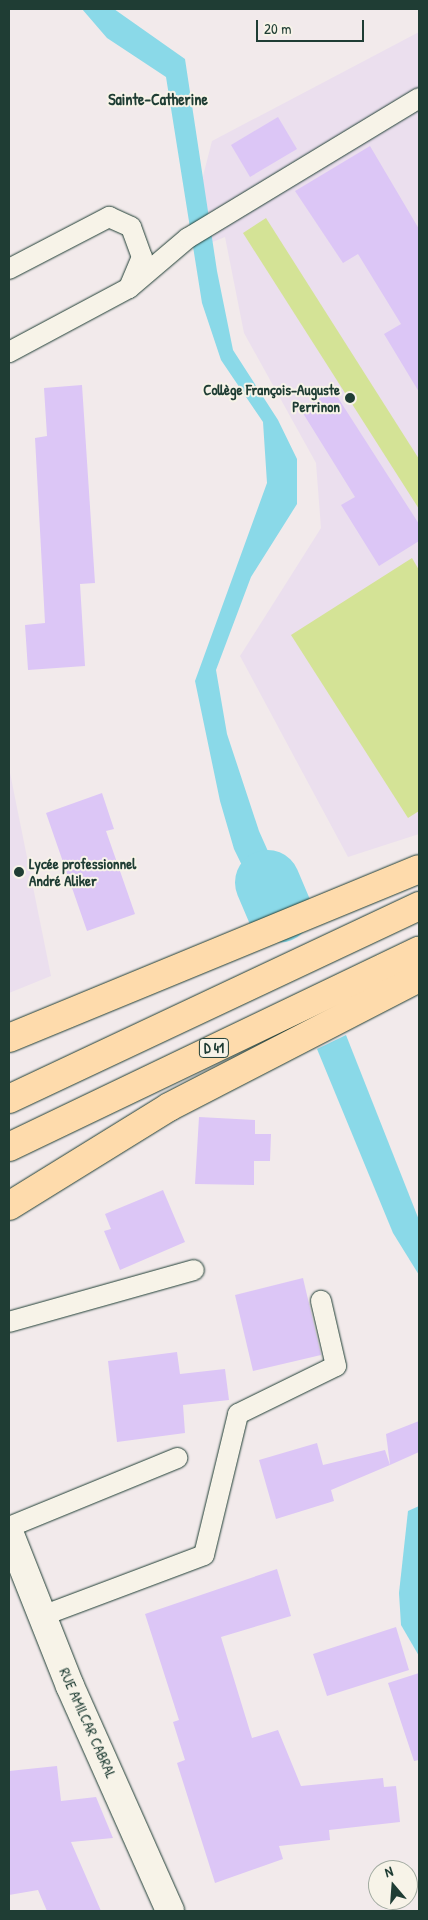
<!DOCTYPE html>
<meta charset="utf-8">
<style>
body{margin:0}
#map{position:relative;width:428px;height:1920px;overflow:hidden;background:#f2eaeb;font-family:"Patrick Hand",sans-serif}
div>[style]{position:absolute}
.built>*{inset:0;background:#ebdfee}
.green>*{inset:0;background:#d4e396}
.water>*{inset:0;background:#8ad9e8}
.river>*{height:65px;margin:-32.5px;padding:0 32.5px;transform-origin:32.5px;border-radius:32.5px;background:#8ad9e8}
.building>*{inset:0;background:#dcc6f6}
.roads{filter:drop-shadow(0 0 1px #1f3d34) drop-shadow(0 0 1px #1f3d34)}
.service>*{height:20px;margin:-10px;padding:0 10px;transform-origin:10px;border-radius:10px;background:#f7f3e8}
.tertiary>*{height:28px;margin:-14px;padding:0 14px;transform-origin:14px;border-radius:14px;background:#f7f3e8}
.trunk>*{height:28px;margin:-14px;padding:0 14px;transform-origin:14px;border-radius:14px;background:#fedbac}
.dots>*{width:14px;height:14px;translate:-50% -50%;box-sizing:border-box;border:2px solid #f7f3e8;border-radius:50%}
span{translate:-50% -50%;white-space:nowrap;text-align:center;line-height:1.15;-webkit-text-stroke:4px #f7f3e8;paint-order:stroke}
.shield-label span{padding:1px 4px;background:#f7f3e8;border:1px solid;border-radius:4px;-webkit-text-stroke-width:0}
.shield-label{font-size:14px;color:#1f3d34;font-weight:700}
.poi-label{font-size:15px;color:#1f3d34;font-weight:700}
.right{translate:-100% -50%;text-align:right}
.left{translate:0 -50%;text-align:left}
.street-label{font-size:15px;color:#1f3d34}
.neighbourhood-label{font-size:16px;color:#1f3d34;font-weight:700}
.frame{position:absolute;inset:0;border:10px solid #1f3d34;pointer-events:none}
.north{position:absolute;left:368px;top:1860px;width:50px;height:50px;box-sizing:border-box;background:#f7f3e8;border:1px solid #a1aaa0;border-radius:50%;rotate:342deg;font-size:14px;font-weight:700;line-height:20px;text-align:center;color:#1f3d34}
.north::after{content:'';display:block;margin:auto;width:18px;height:22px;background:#1f3d34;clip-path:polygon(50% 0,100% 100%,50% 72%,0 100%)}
.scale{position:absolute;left:256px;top:20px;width:108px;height:22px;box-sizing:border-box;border:2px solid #1f3d34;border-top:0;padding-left:6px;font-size:15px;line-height:18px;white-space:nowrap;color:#1f3d34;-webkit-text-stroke:4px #f7f3e8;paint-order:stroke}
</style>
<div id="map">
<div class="built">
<div style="clip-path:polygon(419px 32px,419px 834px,348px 857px,240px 656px,321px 528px,316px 463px,244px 333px,225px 237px,205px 245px,192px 219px,212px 141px)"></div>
<div style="clip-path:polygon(9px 768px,51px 976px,9px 993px)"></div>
</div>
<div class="green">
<div style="clip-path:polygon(266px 218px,419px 459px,419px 509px,243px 233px)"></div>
<div style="clip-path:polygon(412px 558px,419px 570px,419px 811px,408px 818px,291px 635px)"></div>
</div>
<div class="water">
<div style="clip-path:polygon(82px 9px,114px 9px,185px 59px,217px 271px,233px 350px,278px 420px,297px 459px,297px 504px,251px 577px,216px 670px,227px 734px,259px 831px,279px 876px,254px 890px,234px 849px,220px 801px,195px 681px,267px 483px,263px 422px,221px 360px,202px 303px,166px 77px,107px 38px)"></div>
<div style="clip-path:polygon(346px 1035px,419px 1220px,419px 1275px,393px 1233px,317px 1049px)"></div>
<div style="clip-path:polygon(419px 1506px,419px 1656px,401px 1625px,399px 1593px,408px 1511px)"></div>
</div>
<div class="river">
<div style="left:267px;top:882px;width:30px;rotate:67deg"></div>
</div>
<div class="building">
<div style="clip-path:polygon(278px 117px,297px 149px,250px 177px,231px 145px)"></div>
<div style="clip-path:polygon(370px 146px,419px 229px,419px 392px,384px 334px,401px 324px,358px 254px,343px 263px,295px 191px)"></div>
<div style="clip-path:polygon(82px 385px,95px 583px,80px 584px,85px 666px,28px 670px,25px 625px,45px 623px,35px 438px,47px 436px,44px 388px)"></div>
<div style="clip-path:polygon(333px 390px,419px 524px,419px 541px,379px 566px,341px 505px,355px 497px,301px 410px)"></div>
<div style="clip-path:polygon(102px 793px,114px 829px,106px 831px,135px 914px,87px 931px,46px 813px)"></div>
<div style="clip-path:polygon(199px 1117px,255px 1120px,255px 1134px,271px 1134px,270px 1161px,254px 1161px,254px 1185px,195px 1184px)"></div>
<div style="clip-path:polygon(163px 1190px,185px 1242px,120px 1270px,104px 1231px,111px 1229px,105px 1214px)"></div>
<div style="clip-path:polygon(303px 1278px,321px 1355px,253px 1371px,235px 1295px)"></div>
<div style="clip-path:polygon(177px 1352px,180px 1374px,225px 1369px,229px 1400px,183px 1405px,185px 1433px,117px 1442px,108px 1361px)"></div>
<div style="clip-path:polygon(419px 1421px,419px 1452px,390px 1465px,386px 1434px)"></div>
<div style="clip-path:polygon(317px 1443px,323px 1465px,385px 1450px,390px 1465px,331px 1490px,334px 1501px,276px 1519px,259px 1460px)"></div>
<div style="clip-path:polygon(277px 1569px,291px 1616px,221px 1637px,252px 1738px,278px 1730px,301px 1786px,383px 1778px,384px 1787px,396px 1786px,400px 1822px,329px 1830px,330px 1840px,279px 1846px,283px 1859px,215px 1883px,177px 1763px,185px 1760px,173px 1722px,179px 1720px,145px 1614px)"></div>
<div style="clip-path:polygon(396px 1627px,409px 1670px,327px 1696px,313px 1654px)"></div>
<div style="clip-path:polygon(419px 1673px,419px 1760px,414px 1761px,388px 1683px)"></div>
<div style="clip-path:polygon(57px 1766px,61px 1801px,96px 1797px,113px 1838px,71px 1842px,101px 1911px,47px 1911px,38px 1890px,9px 1895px,9px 1771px)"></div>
</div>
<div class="roads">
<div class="service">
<div style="left:9px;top:269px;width:113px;rotate:-27.5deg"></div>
<div style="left:109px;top:217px;width:24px;rotate:24deg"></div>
<div style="left:131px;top:227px;width:32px;rotate:70deg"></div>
<div style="left:142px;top:257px;width:34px;rotate:113deg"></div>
<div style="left:129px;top:288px;width:136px;rotate:151.9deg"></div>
<div style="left:129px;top:288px;width:77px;rotate:-40.3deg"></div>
<div style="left:188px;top:238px;width:270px;rotate:-31.2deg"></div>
<div style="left:9px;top:1322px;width:192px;rotate:-15.7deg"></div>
<div style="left:9px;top:1527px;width:182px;rotate:-22.3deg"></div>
<div style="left:42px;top:1616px;width:173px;rotate:-20.6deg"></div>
<div style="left:204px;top:1555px;width:145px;rotate:-76.4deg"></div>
<div style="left:238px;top:1414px;width:109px;rotate:-26.1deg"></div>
<div style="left:336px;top:1366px;width:67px;rotate:-103deg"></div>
</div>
<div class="tertiary">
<div style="left:9px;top:1532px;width:166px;rotate:68.4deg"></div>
<div style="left:70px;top:1686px;width:246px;rotate:66deg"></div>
</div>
<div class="trunk">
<div style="left:9px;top:1038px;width:443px;rotate:-22.4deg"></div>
<div style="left:9px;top:1099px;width:453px;rotate:-25.2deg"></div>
<div style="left:9px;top:1147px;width:454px;rotate:-25.6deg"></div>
<div style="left:9px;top:1206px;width:188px;rotate:-31.7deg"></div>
<div style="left:169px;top:1107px;width:281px;rotate:-27.3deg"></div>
</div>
</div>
<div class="dots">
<div style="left:350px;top:398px;background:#1f3d34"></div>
<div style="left:19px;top:872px;background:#1f3d34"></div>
</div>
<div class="shield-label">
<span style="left:214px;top:1048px">D 41</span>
</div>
<div class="poi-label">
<span class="right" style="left:340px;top:398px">Collège François-Auguste<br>Perrinon</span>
<span class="left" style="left:29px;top:872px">Lycée professionnel<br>André Aliker</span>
</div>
<div class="street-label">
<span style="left:88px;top:1723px;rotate:66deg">RUE AMILCAR CABRAL</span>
</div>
<div class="neighbourhood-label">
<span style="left:158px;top:99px">Sainte-Catherine</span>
</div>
<div class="frame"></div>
<div class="north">N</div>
<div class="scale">20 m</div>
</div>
